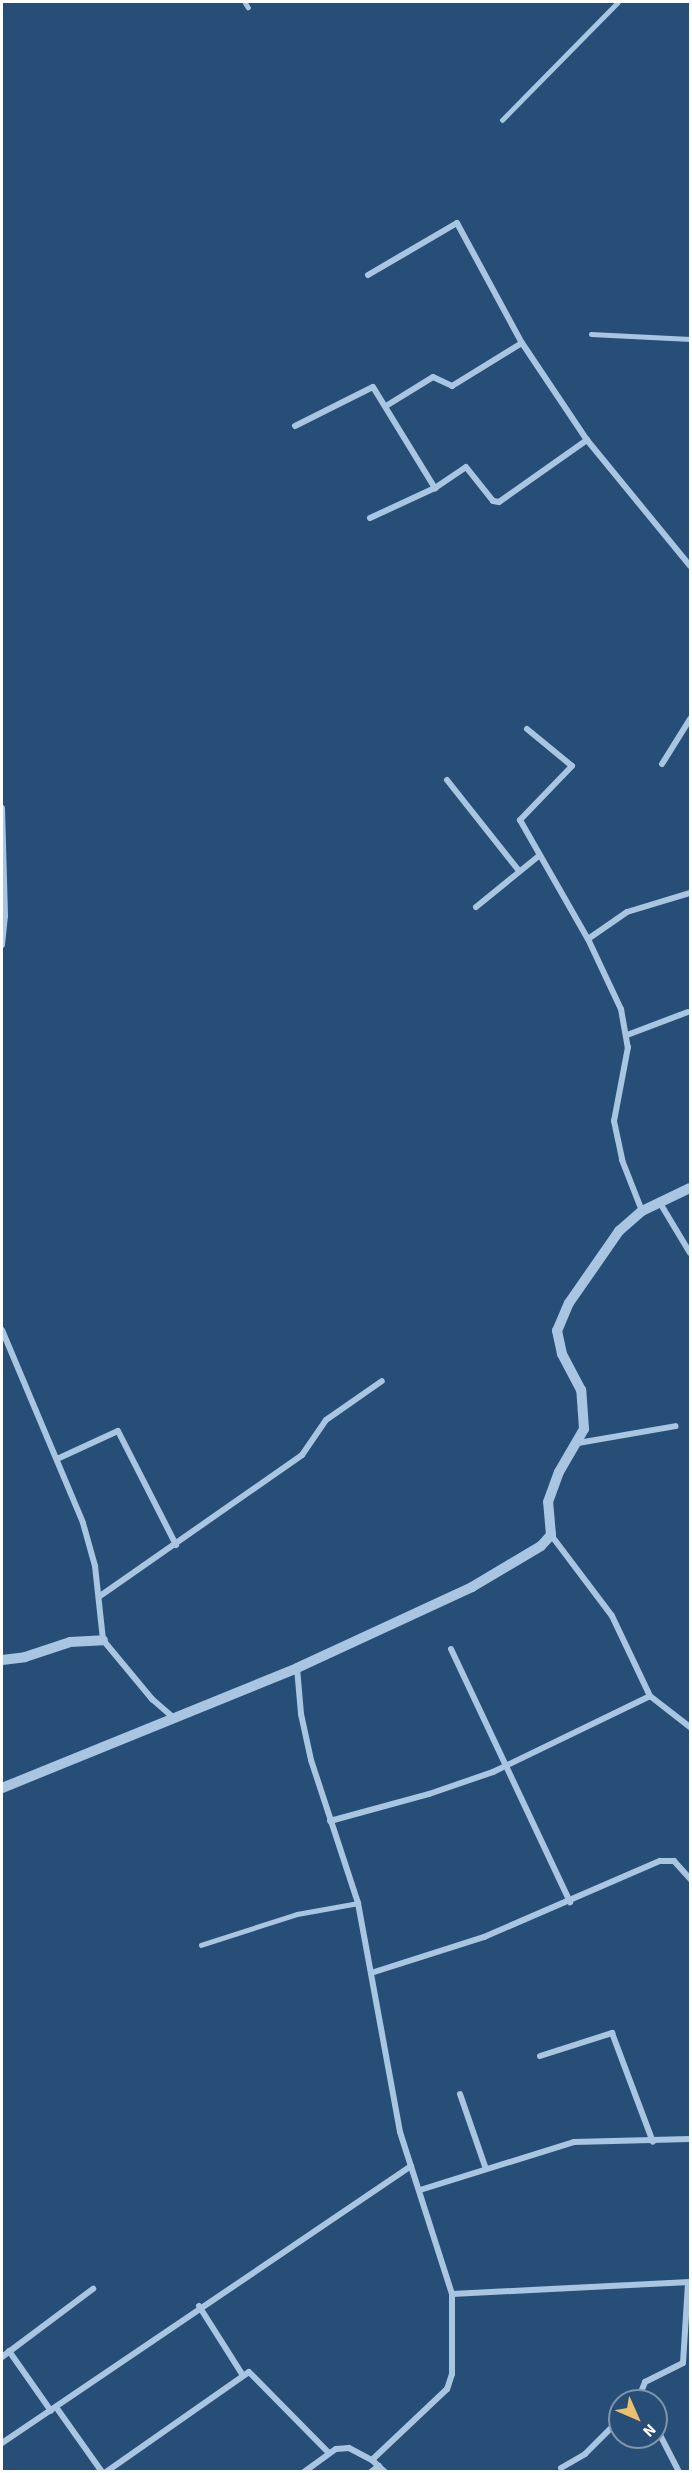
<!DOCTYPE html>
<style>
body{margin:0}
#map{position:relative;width:692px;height:2473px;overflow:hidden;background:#264e76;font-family:"Source Sans 3",sans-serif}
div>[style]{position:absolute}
.service>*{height:4.5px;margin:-2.25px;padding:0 2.25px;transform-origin:2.25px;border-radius:2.25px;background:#a8c5e2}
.minor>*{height:6px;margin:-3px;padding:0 3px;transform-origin:3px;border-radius:3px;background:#a8c5e2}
.tertiary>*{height:10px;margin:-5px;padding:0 5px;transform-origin:5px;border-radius:5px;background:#a8c5e2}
span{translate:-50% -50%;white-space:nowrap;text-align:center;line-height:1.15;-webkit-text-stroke:5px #264e76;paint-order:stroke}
.frame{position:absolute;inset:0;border:3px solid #fff;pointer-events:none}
.north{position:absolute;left:608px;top:2389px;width:60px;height:60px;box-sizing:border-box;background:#264e76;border:2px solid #7d95ad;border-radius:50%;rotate:135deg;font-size:16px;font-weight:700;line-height:24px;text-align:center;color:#fff}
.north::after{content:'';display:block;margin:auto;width:21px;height:27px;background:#eabf6d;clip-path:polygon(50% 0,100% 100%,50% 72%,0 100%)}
</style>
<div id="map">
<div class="service">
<div style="left:245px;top:2px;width:6px;rotate:59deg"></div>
<div style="left:502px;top:120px;width:165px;rotate:-45.5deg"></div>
<div style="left:591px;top:334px;width:99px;rotate:2.9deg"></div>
<div style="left:201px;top:1945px;width:101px;rotate:-17.9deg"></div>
<div style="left:297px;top:1914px;width:62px;rotate:-10.2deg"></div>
</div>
<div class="minor">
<div style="left:368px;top:275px;width:103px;rotate:-30.3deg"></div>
<div style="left:457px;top:223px;width:136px;rotate:61.6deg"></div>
<div style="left:522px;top:343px;width:117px;rotate:56.2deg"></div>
<div style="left:587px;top:440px;width:163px;rotate:50.7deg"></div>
<div style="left:386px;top:406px;width:55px;rotate:-31.7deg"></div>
<div style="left:433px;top:377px;width:21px;rotate:25deg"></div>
<div style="left:452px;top:386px;width:82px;rotate:-31.6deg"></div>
<div style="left:295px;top:426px;width:87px;rotate:-26.6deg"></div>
<div style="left:373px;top:387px;width:119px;rotate:58.5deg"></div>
<div style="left:370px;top:518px;width:72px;rotate:-24.8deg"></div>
<div style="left:435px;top:488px;width:37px;rotate:-34deg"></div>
<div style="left:466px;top:467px;width:43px;rotate:51.5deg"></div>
<div style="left:493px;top:501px;width:6px;rotate:9deg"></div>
<div style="left:499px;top:502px;width:108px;rotate:-35.2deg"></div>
<div style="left:527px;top:729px;width:58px;rotate:39.4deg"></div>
<div style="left:572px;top:766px;width:75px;rotate:133.9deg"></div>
<div style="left:520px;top:820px;width:137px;rotate:60.3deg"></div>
<div style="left:588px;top:939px;width:77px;rotate:64.8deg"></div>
<div style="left:621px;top:1009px;width:39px;rotate:80deg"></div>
<div style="left:628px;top:1047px;width:75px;rotate:100.7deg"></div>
<div style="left:614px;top:1121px;width:40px;rotate:78deg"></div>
<div style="left:622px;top:1160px;width:55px;rotate:68.6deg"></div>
<div style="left:662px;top:764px;width:53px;rotate:-58.1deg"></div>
<div style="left:447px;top:780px;width:116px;rotate:51.6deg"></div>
<div style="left:2px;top:808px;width:108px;rotate:88.4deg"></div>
<div style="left:5px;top:916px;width:29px;rotate:96deg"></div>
<div style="left:476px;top:907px;width:82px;rotate:-39.1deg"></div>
<div style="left:588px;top:939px;width:47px;rotate:-34.7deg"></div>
<div style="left:627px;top:912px;width:66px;rotate:-16.8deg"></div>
<div style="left:627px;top:1035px;width:65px;rotate:-20.7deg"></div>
<div style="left:660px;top:1203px;width:58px;rotate:59deg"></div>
<div style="left:2px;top:1330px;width:209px;rotate:67.2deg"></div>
<div style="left:83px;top:1523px;width:45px;rotate:74.4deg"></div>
<div style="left:95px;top:1566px;width:74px;rotate:83.8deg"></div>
<div style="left:103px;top:1640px;width:77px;rotate:50.3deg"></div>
<div style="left:152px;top:1699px;width:29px;rotate:41deg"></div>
<div style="left:578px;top:1443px;width:99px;rotate:-9.8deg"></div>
<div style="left:57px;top:1459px;width:67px;rotate:-24.7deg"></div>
<div style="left:118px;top:1431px;width:128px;rotate:63deg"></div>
<div style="left:551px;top:1535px;width:101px;rotate:53deg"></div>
<div style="left:612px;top:1616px;width:89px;rotate:64.6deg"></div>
<div style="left:650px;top:1696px;width:51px;rotate:37.8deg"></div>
<div style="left:100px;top:1596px;width:246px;rotate:-34.9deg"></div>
<div style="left:302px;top:1455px;width:42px;rotate:-55.6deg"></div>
<div style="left:326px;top:1420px;width:68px;rotate:-34.9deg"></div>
<div style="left:451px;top:1649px;width:280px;rotate:64.8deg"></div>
<div style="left:297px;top:1668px;width:46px;rotate:85deg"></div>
<div style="left:301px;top:1714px;width:47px;rotate:77.7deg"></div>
<div style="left:311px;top:1760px;width:151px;rotate:71.8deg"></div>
<div style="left:358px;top:1903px;width:233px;rotate:79.6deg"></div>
<div style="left:400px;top:2132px;width:170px;rotate:72.2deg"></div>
<div style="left:452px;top:2294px;width:80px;rotate:90deg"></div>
<div style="left:452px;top:2374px;width:16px;rotate:108deg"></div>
<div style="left:447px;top:2389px;width:103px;rotate:136.6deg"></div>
<div style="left:330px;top:1821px;width:103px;rotate:-15.3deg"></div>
<div style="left:429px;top:1794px;width:68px;rotate:-19deg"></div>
<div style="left:493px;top:1772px;width:174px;rotate:-25.8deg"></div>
<div style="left:371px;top:1973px;width:119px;rotate:-17.7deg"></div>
<div style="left:484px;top:1937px;width:192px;rotate:-23.4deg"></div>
<div style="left:660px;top:1861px;width:14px"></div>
<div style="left:674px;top:1861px;width:24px;rotate:48deg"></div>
<div style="left:540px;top:2056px;width:76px;rotate:-17.7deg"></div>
<div style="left:612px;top:2033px;width:116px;rotate:69.4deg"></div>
<div style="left:460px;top:2094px;width:79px;rotate:70.9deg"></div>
<div style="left:420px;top:2190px;width:161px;rotate:-17.3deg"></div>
<div style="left:574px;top:2142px;width:116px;rotate:-1.5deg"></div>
<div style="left:452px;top:2294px;width:238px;rotate:-2.9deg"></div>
<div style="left:199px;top:2306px;width:80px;rotate:57.7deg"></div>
<div style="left:9px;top:2351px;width:73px;rotate:55deg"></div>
<div style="left:2px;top:2357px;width:114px;rotate:-36.8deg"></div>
<div style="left:643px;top:2401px;width:9px;rotate:-103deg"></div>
<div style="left:641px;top:2392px;width:11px;rotate:-68deg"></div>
<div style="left:645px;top:2382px;width:42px;rotate:-26.6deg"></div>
<div style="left:683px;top:2363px;width:80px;rotate:-86.4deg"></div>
<div style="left:56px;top:2407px;width:80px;rotate:54.7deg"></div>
<div style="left:656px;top:2427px;width:51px;rotate:62.9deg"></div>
<div style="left:2px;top:2443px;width:494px;rotate:-34.1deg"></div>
<div style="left:561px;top:2468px;width:28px;rotate:-30deg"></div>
<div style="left:585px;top:2454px;width:49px;rotate:-45deg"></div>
<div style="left:106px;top:2472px;width:174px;rotate:-35deg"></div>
<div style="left:249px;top:2372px;width:114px;rotate:45.4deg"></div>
<div style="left:304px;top:2472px;width:39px;rotate:-36deg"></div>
<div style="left:336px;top:2449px;width:13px;rotate:-4deg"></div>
<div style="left:349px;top:2448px;width:26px;rotate:28deg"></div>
<div style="left:372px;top:2460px;width:18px;rotate:43deg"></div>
<div style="left:371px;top:2472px;width:10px;rotate:-37deg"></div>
</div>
<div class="tertiary">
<div style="left:2px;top:1660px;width:23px;rotate:-7deg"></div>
<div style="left:25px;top:1657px;width:47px;rotate:-18.4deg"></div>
<div style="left:70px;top:1642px;width:33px;rotate:-3deg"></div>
<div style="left:2px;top:1788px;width:318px;rotate:-22.1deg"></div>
<div style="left:297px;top:1668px;width:193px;rotate:-24.8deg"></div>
<div style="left:472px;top:1587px;width:80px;rotate:-30.7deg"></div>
<div style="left:541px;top:1546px;width:15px;rotate:-48deg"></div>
<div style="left:551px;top:1535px;width:33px;rotate:-95deg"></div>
<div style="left:548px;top:1502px;width:32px;rotate:-70deg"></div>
<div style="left:559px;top:1472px;width:50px;rotate:-59.8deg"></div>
<div style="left:584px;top:1429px;width:39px;rotate:-94deg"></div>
<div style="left:581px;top:1390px;width:41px;rotate:-117.8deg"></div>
<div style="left:562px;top:1354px;width:24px;rotate:-102deg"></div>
<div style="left:557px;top:1331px;width:30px;rotate:-67deg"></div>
<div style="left:569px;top:1303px;width:88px;rotate:-55.2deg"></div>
<div style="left:619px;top:1231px;width:30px;rotate:-41deg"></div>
<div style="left:642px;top:1211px;width:53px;rotate:-25.6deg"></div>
</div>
<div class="frame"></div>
<div class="north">N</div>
</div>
